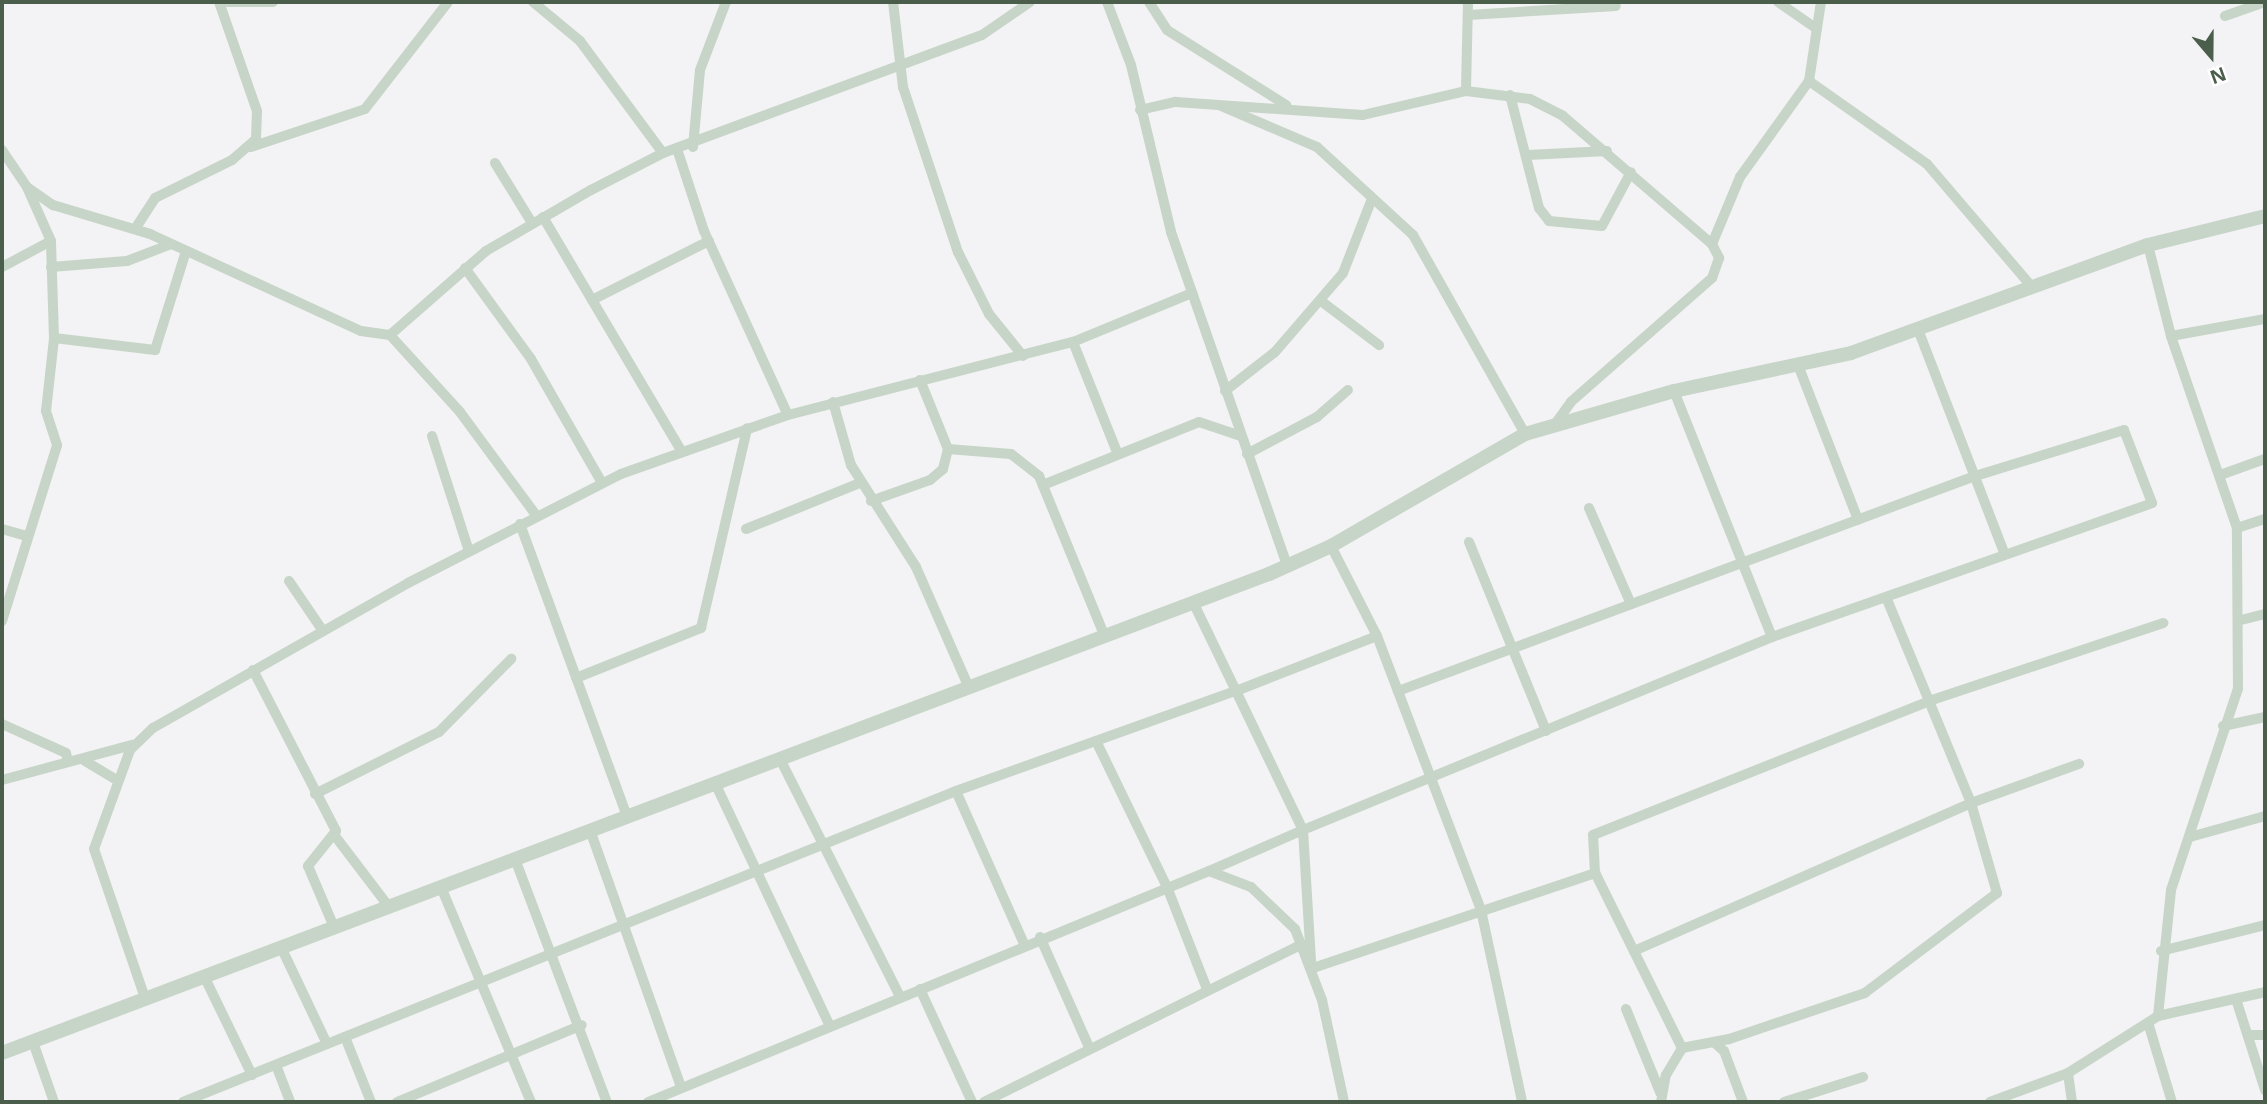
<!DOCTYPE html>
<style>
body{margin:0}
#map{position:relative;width:2267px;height:1104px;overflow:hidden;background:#f3f2f4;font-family:"Open Sans",sans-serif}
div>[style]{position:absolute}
.minor>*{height:10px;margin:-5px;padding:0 5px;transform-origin:5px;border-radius:5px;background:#c6d5c7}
.tertiary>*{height:14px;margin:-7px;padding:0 7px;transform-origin:7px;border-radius:7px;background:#c6d5c7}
span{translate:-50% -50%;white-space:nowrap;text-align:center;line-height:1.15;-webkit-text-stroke:5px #fff;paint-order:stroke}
.frame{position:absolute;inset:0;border:4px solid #4a5e4b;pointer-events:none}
.north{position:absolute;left:2176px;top:21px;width:70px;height:70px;-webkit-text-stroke:5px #fff;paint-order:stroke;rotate:160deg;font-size:19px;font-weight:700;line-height:28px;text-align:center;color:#4a5e4b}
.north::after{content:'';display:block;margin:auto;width:24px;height:32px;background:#4a5e4b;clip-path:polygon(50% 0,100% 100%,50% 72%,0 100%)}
</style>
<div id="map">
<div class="minor">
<div style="left:222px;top:2px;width:51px"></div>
<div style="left:533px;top:2px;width:61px;rotate:39.7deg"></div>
<div style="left:580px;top:41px;width:139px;rotate:53.5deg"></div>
<div style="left:893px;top:2px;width:86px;rotate:83.3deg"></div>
<div style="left:903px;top:87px;width:174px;rotate:71.6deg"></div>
<div style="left:958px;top:252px;width:69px;rotate:63.4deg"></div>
<div style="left:989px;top:314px;width:54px;rotate:51deg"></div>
<div style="left:1107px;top:2px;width:67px;rotate:69.1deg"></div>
<div style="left:1131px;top:65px;width:172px;rotate:76.5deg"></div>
<div style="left:1171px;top:232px;width:353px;rotate:70.8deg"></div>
<div style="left:1149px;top:2px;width:33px;rotate:57deg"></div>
<div style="left:1167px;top:30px;width:141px;rotate:32.2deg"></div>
<div style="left:1468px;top:2px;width:89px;rotate:91.3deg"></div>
<div style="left:1466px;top:91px;width:64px;rotate:7.1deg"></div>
<div style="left:1530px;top:99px;width:37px;rotate:27deg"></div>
<div style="left:1563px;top:116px;width:196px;rotate:40.7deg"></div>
<div style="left:1712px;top:244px;width:16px;rotate:63deg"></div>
<div style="left:1719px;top:258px;width:21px;rotate:109deg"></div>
<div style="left:1712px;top:278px;width:188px;rotate:138.7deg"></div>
<div style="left:1571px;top:402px;width:27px;rotate:126deg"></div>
<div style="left:1778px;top:2px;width:47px;rotate:34.7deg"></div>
<div style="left:1468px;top:15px;width:148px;rotate:-3.5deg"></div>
<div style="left:2225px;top:16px;width:42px;rotate:-19.3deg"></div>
<div style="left:1809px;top:81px;width:144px;rotate:35.1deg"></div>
<div style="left:1927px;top:164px;width:163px;rotate:49.5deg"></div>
<div style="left:1510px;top:95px;width:117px;rotate:75.6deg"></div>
<div style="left:1539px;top:208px;width:16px;rotate:52deg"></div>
<div style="left:1549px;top:221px;width:53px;rotate:5.4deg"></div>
<div style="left:1602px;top:226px;width:61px;rotate:-61.8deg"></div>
<div style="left:1221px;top:106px;width:104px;rotate:23.1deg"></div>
<div style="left:1317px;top:147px;width:130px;rotate:42.5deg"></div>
<div style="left:1413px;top:235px;width:228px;rotate:60.6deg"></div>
<div style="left:1140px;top:110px;width:37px;rotate:-13deg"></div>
<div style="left:1176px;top:102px;width:187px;rotate:4deg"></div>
<div style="left:1363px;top:115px;width:106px;rotate:-13.1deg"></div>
<div style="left:251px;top:147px;width:120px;rotate:-18.4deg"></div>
<div style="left:365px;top:109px;width:135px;rotate:-52.2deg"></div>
<div style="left:693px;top:147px;width:77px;rotate:-84.8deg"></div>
<div style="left:700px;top:70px;width:73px;rotate:-69.1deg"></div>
<div style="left:2px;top:150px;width:45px;rotate:56deg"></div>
<div style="left:27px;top:187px;width:32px;rotate:35deg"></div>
<div style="left:53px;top:205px;width:101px;rotate:16.6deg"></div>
<div style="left:150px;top:234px;width:232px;rotate:24.7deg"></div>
<div style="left:361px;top:331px;width:29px;rotate:8deg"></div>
<div style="left:390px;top:335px;width:128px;rotate:-41.2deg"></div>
<div style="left:486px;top:251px;width:121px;rotate:-30.2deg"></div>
<div style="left:591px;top:190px;width:81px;rotate:-27.2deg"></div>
<div style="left:663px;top:153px;width:340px;rotate:-20.3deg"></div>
<div style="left:982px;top:35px;width:58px;rotate:-34.5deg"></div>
<div style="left:678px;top:152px;width:83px;rotate:71.8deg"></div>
<div style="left:704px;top:231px;width:202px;rotate:65.5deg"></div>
<div style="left:1528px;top:155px;width:79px;rotate:-2.9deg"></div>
<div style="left:495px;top:163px;width:70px;rotate:58.3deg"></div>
<div style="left:543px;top:217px;width:271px;rotate:59.4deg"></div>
<div style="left:135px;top:229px;width:37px;rotate:-57deg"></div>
<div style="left:155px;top:198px;width:86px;rotate:-26.3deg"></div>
<div style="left:232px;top:160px;width:32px;rotate:-41deg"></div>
<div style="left:256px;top:139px;width:28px;rotate:-88deg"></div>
<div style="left:257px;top:111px;width:115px;rotate:-109.2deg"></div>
<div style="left:1712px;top:244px;width:73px;rotate:-67.3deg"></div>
<div style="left:1740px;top:177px;width:118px;rotate:-54.3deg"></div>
<div style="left:1809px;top:81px;width:80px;rotate:-81.4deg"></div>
<div style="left:2px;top:267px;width:55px;rotate:-28deg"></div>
<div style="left:51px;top:267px;width:76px;rotate:-4.5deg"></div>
<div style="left:127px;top:261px;width:47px;rotate:-21.1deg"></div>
<div style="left:465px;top:268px;width:112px;rotate:54deg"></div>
<div style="left:531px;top:359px;width:143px;rotate:60.2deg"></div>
<div style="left:592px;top:300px;width:131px;rotate:-26.8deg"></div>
<div style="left:1321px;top:301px;width:73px;rotate:37.2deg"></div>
<div style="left:1919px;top:332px;width:236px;rotate:68.9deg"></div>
<div style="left:390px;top:335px;width:104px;rotate:47.7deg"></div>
<div style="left:460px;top:412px;width:128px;rotate:53.6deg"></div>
<div style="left:2171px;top:336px;width:96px;rotate:-10.3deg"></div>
<div style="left:54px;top:338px;width:102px;rotate:6.8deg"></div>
<div style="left:155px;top:350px;width:104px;rotate:-72.6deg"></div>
<div style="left:1073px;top:342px;width:118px;rotate:68.2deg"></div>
<div style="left:1798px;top:365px;width:166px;rotate:68.8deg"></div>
<div style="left:920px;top:380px;width:74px;rotate:67.9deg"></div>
<div style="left:948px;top:449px;width:63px;rotate:4.5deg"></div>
<div style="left:1011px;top:454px;width:36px;rotate:38deg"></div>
<div style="left:1039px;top:476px;width:174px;rotate:67.7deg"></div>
<div style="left:1225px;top:391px;width:63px;rotate:-38deg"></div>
<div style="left:1275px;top:352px;width:104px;rotate:-49.3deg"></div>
<div style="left:1343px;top:273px;width:77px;rotate:-68.7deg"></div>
<div style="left:1674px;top:391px;width:265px;rotate:68.3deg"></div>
<div style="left:833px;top:402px;width:66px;rotate:74.1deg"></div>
<div style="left:851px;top:465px;width:121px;rotate:57.5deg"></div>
<div style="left:916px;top:567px;width:132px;rotate:66.3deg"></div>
<div style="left:432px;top:436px;width:121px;rotate:72.2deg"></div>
<div style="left:1247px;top:454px;width:79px;rotate:-27.9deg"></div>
<div style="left:1317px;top:417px;width:41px;rotate:-41.1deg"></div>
<div style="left:2223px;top:474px;width:45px;rotate:-19.7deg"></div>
<div style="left:1043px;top:485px;width:168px;rotate:-22deg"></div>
<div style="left:1199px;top:422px;width:44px;rotate:18.4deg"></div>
<div style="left:871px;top:501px;width:63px;rotate:-19.6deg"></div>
<div style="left:930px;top:480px;width:17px;rotate:-40deg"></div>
<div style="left:943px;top:469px;width:21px;rotate:-76deg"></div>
<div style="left:1589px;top:508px;width:105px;rotate:66.4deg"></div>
<div style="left:520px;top:524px;width:311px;rotate:69.9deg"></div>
<div style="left:2237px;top:528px;width:29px;rotate:-18deg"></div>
<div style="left:2px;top:529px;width:26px;rotate:16deg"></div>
<div style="left:746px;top:529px;width:123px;rotate:-22deg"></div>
<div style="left:1469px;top:542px;width:204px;rotate:67.8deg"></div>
<div style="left:1331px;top:546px;width:101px;rotate:62.9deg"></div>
<div style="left:1377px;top:636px;width:293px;rotate:69.2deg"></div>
<div style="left:1481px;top:910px;width:196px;rotate:77.9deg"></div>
<div style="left:289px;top:581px;width:60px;rotate:55.8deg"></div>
<div style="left:1886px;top:597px;width:113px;rotate:67.5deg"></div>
<div style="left:1929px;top:701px;width:110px;rotate:67.6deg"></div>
<div style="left:1971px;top:803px;width:94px;rotate:73.9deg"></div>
<div style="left:1997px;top:893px;width:166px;rotate:142.9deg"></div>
<div style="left:1865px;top:993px;width:144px;rotate:161.3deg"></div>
<div style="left:1729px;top:1039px;width:48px;rotate:169.2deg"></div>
<div style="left:1682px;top:1048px;width:195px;rotate:-116.4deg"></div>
<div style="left:1595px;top:873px;width:38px;rotate:-93deg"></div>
<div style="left:1593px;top:835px;width:362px;rotate:-21.7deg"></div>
<div style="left:1929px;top:701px;width:247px;rotate:-18.4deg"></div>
<div style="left:1193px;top:602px;width:99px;rotate:64.2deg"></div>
<div style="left:1236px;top:691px;width:151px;rotate:-21.3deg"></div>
<div style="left:2241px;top:620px;width:25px;rotate:-14deg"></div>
<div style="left:2px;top:621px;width:184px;rotate:-72.6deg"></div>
<div style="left:57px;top:445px;width:36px;rotate:-108deg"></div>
<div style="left:46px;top:411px;width:73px;rotate:-83.7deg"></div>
<div style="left:54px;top:338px;width:97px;rotate:-91.8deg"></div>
<div style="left:51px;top:241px;width:59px;rotate:-114deg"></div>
<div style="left:253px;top:670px;width:181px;rotate:62.7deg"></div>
<div style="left:336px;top:831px;width:45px;rotate:128.7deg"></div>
<div style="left:308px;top:866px;width:66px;rotate:66.9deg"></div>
<div style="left:576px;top:678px;width:135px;rotate:-21.8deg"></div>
<div style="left:701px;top:628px;width:205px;rotate:-77deg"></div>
<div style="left:2px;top:724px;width:70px;rotate:24.4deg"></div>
<div style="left:66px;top:753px;width:9px;rotate:77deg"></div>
<div style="left:2223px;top:726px;width:43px;rotate:-12.1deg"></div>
<div style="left:1097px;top:743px;width:160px;rotate:64.1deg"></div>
<div style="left:1167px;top:887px;width:110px;rotate:68.6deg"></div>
<div style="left:780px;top:759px;width:267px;rotate:63.2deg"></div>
<div style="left:85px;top:761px;width:37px;rotate:31deg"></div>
<div style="left:2px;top:780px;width:135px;rotate:-15.1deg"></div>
<div style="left:715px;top:783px;width:269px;rotate:64.7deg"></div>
<div style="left:956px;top:791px;width:297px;rotate:-19.7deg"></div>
<div style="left:1236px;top:691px;width:154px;rotate:64.3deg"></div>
<div style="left:1303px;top:830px;width:507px;rotate:-22.37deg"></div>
<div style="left:1772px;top:637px;width:403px;rotate:-19.4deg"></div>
<div style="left:2152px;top:503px;width:78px;rotate:-111deg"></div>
<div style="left:2124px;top:430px;width:156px;rotate:162.8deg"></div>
<div style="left:1975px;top:476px;width:616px;rotate:159.56deg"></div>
<div style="left:315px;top:794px;width:139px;rotate:-26.6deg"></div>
<div style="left:439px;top:732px;width:103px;rotate:-45.4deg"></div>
<div style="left:590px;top:830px;width:273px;rotate:70.5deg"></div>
<div style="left:335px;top:836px;width:89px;rotate:52.7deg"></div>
<div style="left:2190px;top:837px;width:78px;rotate:-15.6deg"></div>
<div style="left:515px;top:859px;width:260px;rotate:69.3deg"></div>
<div style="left:1209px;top:871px;width:103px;rotate:-23.6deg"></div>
<div style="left:1303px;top:830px;width:131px;rotate:86.5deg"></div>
<div style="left:441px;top:887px;width:233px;rotate:67.3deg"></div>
<div style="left:1040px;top:937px;width:120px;rotate:66deg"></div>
<div style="left:281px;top:947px;width:107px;rotate:64.6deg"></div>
<div style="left:1634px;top:951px;width:368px;rotate:-23.7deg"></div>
<div style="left:1971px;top:803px;width:115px;rotate:-19.9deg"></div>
<div style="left:2161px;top:951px;width:107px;rotate:-14deg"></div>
<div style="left:1313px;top:968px;width:298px;rotate:-18.6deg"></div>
<div style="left:204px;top:976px;width:110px;rotate:64.1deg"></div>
<div style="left:920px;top:989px;width:124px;rotate:65.3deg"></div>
<div style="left:145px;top:998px;width:157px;rotate:-108.9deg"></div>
<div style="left:94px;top:849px;width:105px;rotate:-70deg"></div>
<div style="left:130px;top:750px;width:32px;rotate:-44deg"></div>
<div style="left:153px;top:728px;width:293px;rotate:-29.6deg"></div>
<div style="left:408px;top:583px;width:239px;rotate:-27.1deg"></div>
<div style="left:621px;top:474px;width:177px;rotate:-19.5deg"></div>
<div style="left:788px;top:415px;width:294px;rotate:-14.4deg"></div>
<div style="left:1073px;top:342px;width:129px;rotate:-22.4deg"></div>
<div style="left:2236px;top:999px;width:96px;rotate:72.3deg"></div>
<div style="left:1626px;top:1009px;width:90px;rotate:67.7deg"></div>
<div style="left:2158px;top:1016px;width:110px;rotate:-12.6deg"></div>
<div style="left:2149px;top:1026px;width:79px;rotate:73.2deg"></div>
<div style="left:2248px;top:1035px;width:17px"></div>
<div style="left:345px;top:1037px;width:70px;rotate:68.2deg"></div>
<div style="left:33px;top:1042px;width:64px;rotate:70.7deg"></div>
<div style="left:1715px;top:1043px;width:12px;rotate:42deg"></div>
<div style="left:1724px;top:1051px;width:54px;rotate:69.6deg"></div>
<div style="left:276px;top:1065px;width:40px;rotate:69deg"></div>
<div style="left:183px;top:1102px;width:833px;rotate:-21.92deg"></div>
<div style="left:956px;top:791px;width:167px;rotate:66deg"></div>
<div style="left:397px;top:1102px;width:200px;rotate:-22.6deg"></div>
<div style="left:648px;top:1102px;width:607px;rotate:-22.38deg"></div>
<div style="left:1209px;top:871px;width:45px;rotate:20.9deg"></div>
<div style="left:1251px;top:887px;width:61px;rotate:43.7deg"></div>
<div style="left:1295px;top:929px;width:76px;rotate:69.2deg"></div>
<div style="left:1322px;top:1000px;width:104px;rotate:77.8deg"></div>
<div style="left:984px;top:1102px;width:355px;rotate:-26.4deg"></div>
<div style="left:1661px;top:1102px;width:27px;rotate:-80deg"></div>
<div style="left:1666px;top:1075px;width:31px;rotate:-59deg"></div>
<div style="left:1784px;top:1102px;width:83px;rotate:-17.6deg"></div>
<div style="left:1990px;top:1102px;width:83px;rotate:-20.4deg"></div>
<div style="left:2072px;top:1102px;width:29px;rotate:-98deg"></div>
<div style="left:2068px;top:1073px;width:107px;rotate:-32.3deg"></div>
<div style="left:2158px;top:1016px;width:127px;rotate:-84.1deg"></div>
<div style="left:2171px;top:890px;width:212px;rotate:-71.6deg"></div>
<div style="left:2238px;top:689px;width:161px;rotate:-90.4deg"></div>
<div style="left:2237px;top:528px;width:203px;rotate:-109deg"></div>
<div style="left:2171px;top:336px;width:94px;rotate:-104.2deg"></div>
</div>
<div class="tertiary">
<div style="left:2px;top:1053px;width:1355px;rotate:-20.71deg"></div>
<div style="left:1269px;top:574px;width:68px;rotate:-24.3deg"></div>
<div style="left:1331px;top:546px;width:224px;rotate:-30deg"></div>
<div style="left:1525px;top:434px;width:155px;rotate:-16.1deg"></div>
<div style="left:1674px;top:391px;width:181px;rotate:-12.1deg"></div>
<div style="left:1851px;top:353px;width:316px;rotate:-20deg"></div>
<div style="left:2148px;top:245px;width:121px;rotate:-13.9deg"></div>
</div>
<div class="frame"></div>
<div class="north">N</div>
</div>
